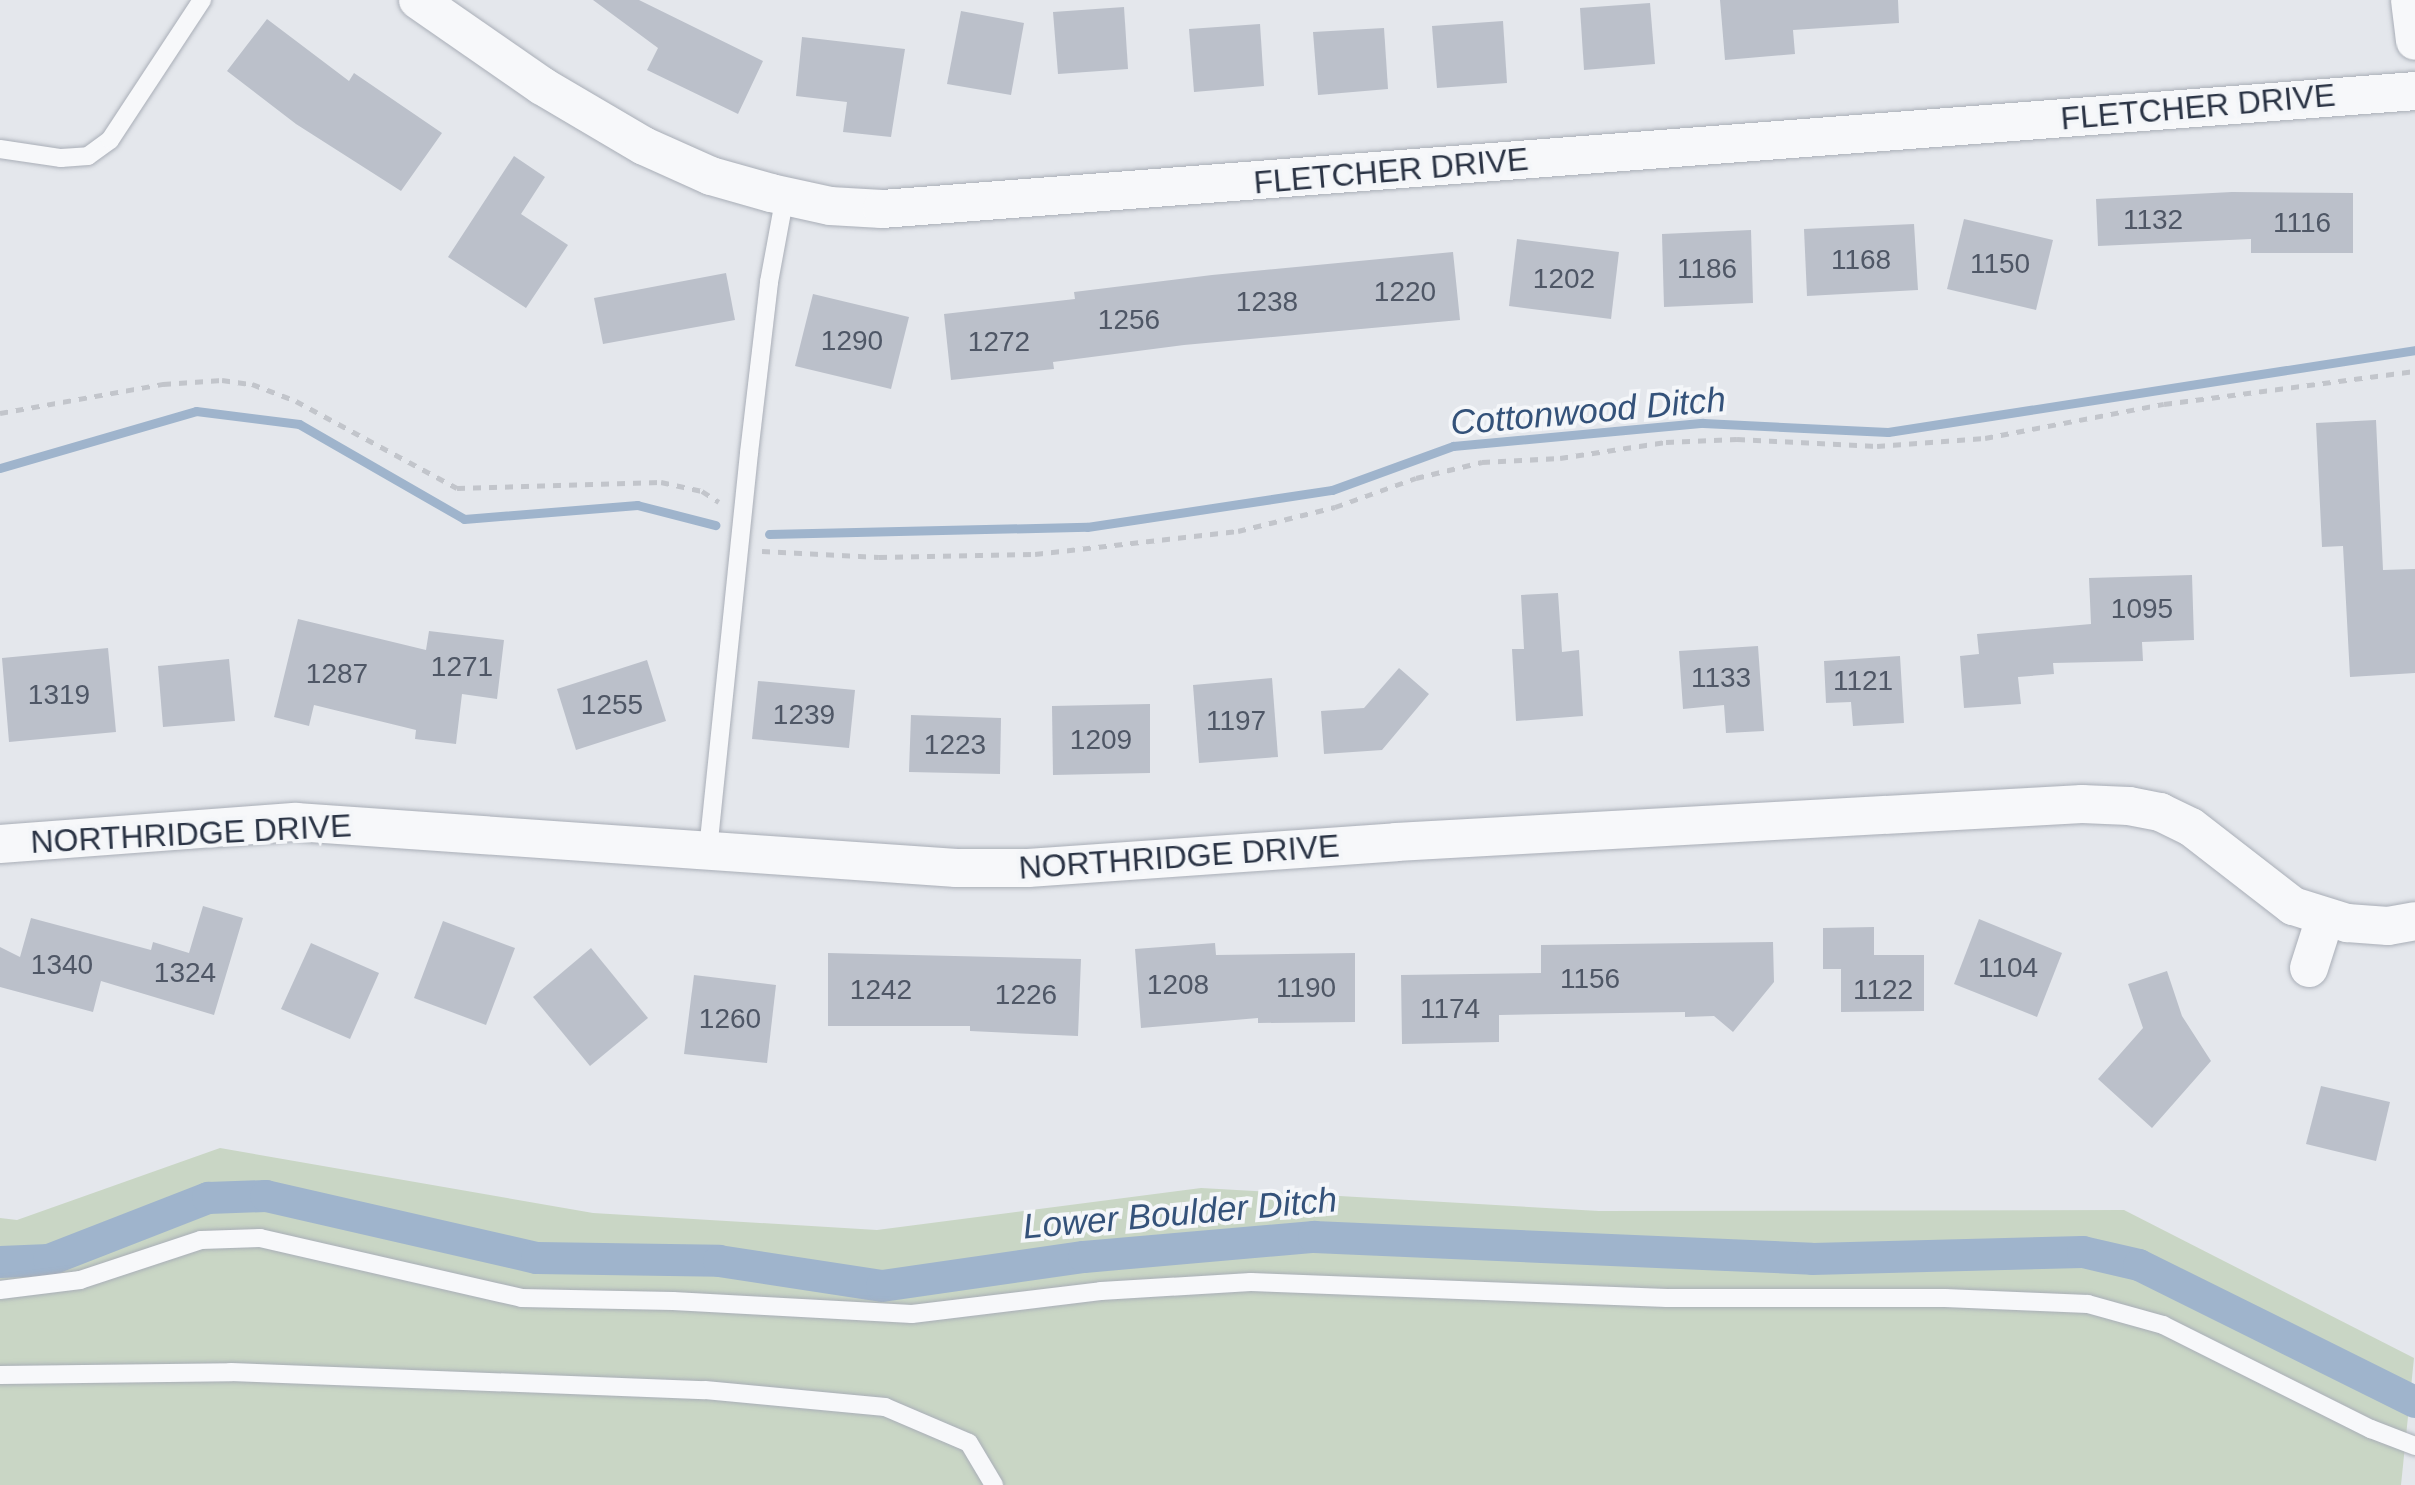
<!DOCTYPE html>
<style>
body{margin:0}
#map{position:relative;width:2415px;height:1485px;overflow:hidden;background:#e4e7ec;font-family:Arial,sans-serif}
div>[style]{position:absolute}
.green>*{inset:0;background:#c9d6c5}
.stream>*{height:9px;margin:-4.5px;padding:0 4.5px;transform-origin:4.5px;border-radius:4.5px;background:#9fb4cc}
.canal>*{height:32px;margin:-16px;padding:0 16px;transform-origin:16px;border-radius:16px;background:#9fb4cc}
.building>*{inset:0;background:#bbc0ca}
.path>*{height:5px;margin-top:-2.5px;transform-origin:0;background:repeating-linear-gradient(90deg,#c2c5cb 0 8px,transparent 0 16px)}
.roads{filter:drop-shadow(0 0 2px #a9aeb7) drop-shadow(0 0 2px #a9aeb7)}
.lane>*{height:18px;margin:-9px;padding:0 9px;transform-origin:9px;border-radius:9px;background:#f7f8fa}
.street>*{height:38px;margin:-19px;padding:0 19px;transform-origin:19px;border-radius:19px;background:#f7f8fa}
span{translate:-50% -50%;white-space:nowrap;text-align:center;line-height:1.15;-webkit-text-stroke:8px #f4f6f9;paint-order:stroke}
.number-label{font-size:28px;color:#4f5766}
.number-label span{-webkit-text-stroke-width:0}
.street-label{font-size:32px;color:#2b3445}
.water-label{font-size:35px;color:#34527a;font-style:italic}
</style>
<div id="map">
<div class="green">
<div style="clip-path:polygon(220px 1148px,593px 1213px,877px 1230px,1201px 1188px,1599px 1211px,2124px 1210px,2414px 1358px,2401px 1485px,0 1485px,0 1218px,17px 1220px)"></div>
</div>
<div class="stream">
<div style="left:0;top:468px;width:204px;rotate:-16.2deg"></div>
<div style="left:196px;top:411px;width:104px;rotate:7.2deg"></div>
<div style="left:299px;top:424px;width:190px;rotate:29.9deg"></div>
<div style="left:464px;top:519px;width:174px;rotate:-4.6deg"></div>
<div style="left:637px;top:505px;width:81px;rotate:14.4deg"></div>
<div style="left:769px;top:534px;width:318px;rotate:-1.3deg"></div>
<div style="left:1087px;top:527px;width:248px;rotate:-8.6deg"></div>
<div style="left:1332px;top:490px;width:129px;rotate:-20deg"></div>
<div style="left:1453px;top:446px;width:251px;rotate:-5.3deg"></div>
<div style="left:1703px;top:423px;width:185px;rotate:2.8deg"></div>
<div style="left:1888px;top:432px;width:533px;rotate:-8.84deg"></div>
</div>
<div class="canal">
<div style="left:0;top:1262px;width:49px;rotate:-2.3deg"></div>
<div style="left:49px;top:1260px;width:171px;rotate:-21.3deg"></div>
<div style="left:208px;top:1198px;width:58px;rotate:-2deg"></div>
<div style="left:266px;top:1196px;width:278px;rotate:12.9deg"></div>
<div style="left:537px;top:1258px;width:182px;rotate:0.9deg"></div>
<div style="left:719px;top:1261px;width:165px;rotate:8.7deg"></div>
<div style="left:882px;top:1286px;width:204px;rotate:-8.2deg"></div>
<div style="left:1084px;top:1257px;width:231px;rotate:-5deg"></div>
<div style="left:1314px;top:1237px;width:498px;rotate:2.5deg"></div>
<div style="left:1812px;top:1259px;width:271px;rotate:-1.5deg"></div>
<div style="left:2083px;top:1252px;width:57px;rotate:13.1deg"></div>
<div style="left:2139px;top:1265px;width:308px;rotate:26.4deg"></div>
</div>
<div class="building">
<div style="clip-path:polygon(593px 0,639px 0,763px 61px,738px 114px,647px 70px,658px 48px)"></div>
<div style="clip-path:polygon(1720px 0,1898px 0,1899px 23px,1793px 30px,1795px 54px,1725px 60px)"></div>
<div style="clip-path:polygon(1650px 3px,1655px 64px,1584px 70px,1580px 8px)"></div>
<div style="clip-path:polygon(1124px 7px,1128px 69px,1058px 74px,1053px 12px)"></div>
<div style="clip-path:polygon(961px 11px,1024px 23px,1011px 95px,947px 84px)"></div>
<div style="clip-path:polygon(267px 19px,349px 81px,354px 73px,442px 133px,401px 191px,296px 124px,227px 71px)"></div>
<div style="clip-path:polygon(1503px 21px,1507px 83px,1437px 88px,1432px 26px)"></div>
<div style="clip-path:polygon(1260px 24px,1264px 86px,1194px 92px,1189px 29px)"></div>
<div style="clip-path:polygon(1384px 28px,1388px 89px,1318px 95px,1313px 32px)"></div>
<div style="clip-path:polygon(802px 37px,905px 49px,891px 137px,843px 132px,847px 102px,796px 96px)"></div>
<div style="clip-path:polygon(514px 156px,545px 177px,521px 214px,568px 245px,526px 308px,448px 257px)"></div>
<div style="clip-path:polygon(2232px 192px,2353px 193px,2353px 253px,2251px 253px,2251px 239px,2098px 246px,2096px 199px)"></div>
<div style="clip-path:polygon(1964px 219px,2053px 240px,2036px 310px,1947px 289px)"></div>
<div style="clip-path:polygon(1914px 224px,1918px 290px,1807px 296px,1804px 229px)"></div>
<div style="clip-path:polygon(1751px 230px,1753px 303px,1664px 307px,1662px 234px)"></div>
<div style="clip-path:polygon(1517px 239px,1619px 252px,1611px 319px,1509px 306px)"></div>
<div style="clip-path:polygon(1453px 252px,1460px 320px,1184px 345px,1053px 362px,1054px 369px,951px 380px,944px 314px,1075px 299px,1074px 292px,1212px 275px)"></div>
<div style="clip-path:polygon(726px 273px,735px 320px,603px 344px,594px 298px)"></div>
<div style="clip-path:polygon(813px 294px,909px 317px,891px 389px,795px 366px)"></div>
<div style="clip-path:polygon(2376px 420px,2383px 570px,2415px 569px,2415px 673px,2350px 677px,2343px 546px,2322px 547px,2316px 423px)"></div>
<div style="clip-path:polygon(2192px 575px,2194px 640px,2142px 642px,2143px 661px,2053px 663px,2054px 674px,2018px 677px,2021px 704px,1964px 708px,1960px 656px,1979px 654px,1977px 634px,2091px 624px,2089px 578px)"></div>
<div style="clip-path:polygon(1558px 593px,1562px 652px,1579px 650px,1583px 716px,1516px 721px,1512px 649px,1524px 649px,1521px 595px)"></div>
<div style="clip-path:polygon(298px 619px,426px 650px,429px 631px,504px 640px,497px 699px,462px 694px,456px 744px,415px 739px,416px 730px,314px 705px,309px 726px,274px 717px)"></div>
<div style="clip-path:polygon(1758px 646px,1764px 731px,1726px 733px,1724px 705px,1683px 709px,1679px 651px)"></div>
<div style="clip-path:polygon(108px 648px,116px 732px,9px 742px,2px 658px)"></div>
<div style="clip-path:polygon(1900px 656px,1904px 723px,1853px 726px,1851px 702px,1826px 703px,1824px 661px)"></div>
<div style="clip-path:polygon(229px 659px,235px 721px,163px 727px,158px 666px)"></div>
<div style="clip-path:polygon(647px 660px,666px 721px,576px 750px,557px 689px)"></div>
<div style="clip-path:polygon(1399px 668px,1429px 694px,1382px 750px,1324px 754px,1321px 711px,1364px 708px)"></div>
<div style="clip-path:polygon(1272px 678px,1278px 757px,1199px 763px,1193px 685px)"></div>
<div style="clip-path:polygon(758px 681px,855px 690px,849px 748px,752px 739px)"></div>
<div style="clip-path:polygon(1150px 704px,1150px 773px,1053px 775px,1052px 706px)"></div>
<div style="clip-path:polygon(911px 715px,1001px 718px,1000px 774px,909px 772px)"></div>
<div style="clip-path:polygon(203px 906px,243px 918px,214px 1015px,101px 981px,93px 1012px,0 987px,0 947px,20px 957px,31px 918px,151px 950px,153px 942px,189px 953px)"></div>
<div style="clip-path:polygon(1979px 919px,2062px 953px,2037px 1017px,1954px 984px)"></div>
<div style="clip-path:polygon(443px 921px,515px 948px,486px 1025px,414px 998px)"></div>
<div style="clip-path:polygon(1874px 927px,1874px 955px,1924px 955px,1924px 1011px,1841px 1012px,1841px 969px,1823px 969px,1823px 928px)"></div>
<div style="clip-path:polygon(1773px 942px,1774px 982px,1733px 1032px,1714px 1016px,1685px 1017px,1685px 1012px,1499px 1015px,1499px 1042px,1402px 1044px,1401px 975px,1541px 973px,1541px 945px)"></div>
<div style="clip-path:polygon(311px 943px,379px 973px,350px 1039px,281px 1009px)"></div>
<div style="clip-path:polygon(1215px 943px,1216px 955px,1355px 953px,1355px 1022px,1258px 1023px,1258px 1018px,1141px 1028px,1135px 949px)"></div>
<div style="clip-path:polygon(591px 948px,648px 1018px,590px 1066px,533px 997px)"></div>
<div style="clip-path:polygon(828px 953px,1081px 959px,1078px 1036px,970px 1031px,970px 1026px,828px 1026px)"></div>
<div style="clip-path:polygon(2167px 971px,2182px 1016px,2211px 1061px,2152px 1128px,2098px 1079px,2143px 1028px,2128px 984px)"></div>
<div style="clip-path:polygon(694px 975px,776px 985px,767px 1063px,684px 1054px)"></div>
<div style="clip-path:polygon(2321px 1086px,2390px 1102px,2376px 1161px,2306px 1144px)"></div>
</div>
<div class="path">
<div style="left:0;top:413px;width:166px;rotate:-10.1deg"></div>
<div style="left:163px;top:384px;width:59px;rotate:-3.9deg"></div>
<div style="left:222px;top:380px;width:30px;rotate:8deg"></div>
<div style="left:252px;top:384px;width:47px;rotate:21.1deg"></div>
<div style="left:296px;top:401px;width:183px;rotate:28.4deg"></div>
<div style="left:457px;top:488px;width:204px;rotate:-1.7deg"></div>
<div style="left:661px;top:482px;width:42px;rotate:12.4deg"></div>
<div style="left:702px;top:491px;width:20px;rotate:33deg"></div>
<div style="left:762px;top:551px;width:117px;rotate:2.9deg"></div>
<div style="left:879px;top:557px;width:156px;rotate:-1.1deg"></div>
<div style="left:1035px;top:554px;width:204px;rotate:-6.5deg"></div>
<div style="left:1238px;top:531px;width:100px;rotate:-13.9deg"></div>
<div style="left:1335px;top:507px;width:86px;rotate:-19.7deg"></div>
<div style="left:1416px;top:478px;width:68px;rotate:-13.6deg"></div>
<div style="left:1482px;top:462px;width:78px;rotate:-2.9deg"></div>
<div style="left:1560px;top:458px;width:107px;rotate:-8.6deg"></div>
<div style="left:1666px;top:442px;width:71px;rotate:-2.4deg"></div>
<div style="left:1737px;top:439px;width:140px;rotate:2.9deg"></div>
<div style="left:1877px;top:446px;width:108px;rotate:-4.2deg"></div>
<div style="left:1985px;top:438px;width:182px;rotate:-10.8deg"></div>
<div style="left:2164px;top:404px;width:253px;rotate:-7.5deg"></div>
</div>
<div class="roads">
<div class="lane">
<div style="left:0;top:149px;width:62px;rotate:8.4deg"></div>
<div style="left:61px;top:158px;width:27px;rotate:-4deg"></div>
<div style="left:88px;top:156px;width:27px;rotate:-36deg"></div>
<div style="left:110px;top:140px;width:168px;rotate:-56.7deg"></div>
<div style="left:708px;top:850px;width:399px;rotate:-84.1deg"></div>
<div style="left:749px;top:453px;width:172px;rotate:-83.3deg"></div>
<div style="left:769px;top:282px;width:87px;rotate:-79.5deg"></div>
<div style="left:0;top:1290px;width:81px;rotate:-7.1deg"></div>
<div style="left:80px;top:1280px;width:127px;rotate:-18.3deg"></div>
<div style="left:201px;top:1240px;width:59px;rotate:-1.9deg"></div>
<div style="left:260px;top:1238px;width:268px;rotate:12.9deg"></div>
<div style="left:521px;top:1298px;width:152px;rotate:1.1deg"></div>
<div style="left:673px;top:1301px;width:239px;rotate:3.1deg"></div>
<div style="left:912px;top:1314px;width:190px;rotate:-6.9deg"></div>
<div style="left:1101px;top:1291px;width:150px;rotate:-3.4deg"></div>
<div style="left:1251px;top:1282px;width:416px;rotate:2.2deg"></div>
<div style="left:1667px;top:1298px;width:278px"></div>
<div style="left:1945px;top:1298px;width:143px;rotate:2.4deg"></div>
<div style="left:2088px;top:1304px;width:78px;rotate:15.6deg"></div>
<div style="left:2163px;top:1325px;width:233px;rotate:26.6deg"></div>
<div style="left:2371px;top:1429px;width:47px;rotate:21.1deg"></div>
<div style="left:0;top:1375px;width:231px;rotate:-0.7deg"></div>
<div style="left:231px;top:1372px;width:474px;rotate:2.2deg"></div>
<div style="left:705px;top:1390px;width:181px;rotate:5.4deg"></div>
<div style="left:885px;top:1407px;width:91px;rotate:23.2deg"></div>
<div style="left:969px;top:1443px;width:49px;rotate:59.2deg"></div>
</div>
<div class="street">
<div style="left:418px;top:0;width:151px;rotate:34.7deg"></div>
<div style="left:542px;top:86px;width:118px;rotate:30.5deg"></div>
<div style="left:644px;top:146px;width:73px;rotate:24.1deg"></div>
<div style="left:711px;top:176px;width:62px;rotate:15.8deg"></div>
<div style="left:771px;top:193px;width:60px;rotate:12.4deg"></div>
<div style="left:830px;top:206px;width:52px;rotate:3.3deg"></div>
<div style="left:882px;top:209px;width:1538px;rotate:-4.4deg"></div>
<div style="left:2410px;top:0;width:41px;rotate:83deg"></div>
<div style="left:0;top:844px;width:297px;rotate:-4.3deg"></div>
<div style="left:296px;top:822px;width:662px;rotate:3.99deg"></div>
<div style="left:956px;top:868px;width:72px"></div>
<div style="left:1028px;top:868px;width:369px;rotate:-4deg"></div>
<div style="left:1396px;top:842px;width:687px;rotate:-3.17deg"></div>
<div style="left:2082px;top:804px;width:47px;rotate:2.4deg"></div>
<div style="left:2129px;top:806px;width:32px;rotate:11deg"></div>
<div style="left:2160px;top:812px;width:34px;rotate:26deg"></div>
<div style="left:2191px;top:827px;width:129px;rotate:37.8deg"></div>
<div style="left:2293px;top:906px;width:57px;rotate:17.5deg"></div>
<div style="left:2347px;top:923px;width:41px;rotate:4.2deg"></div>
<div style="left:2388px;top:926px;width:27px;rotate:-10deg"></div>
<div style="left:2309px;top:968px;width:52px;rotate:-72.3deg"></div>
</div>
</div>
<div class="number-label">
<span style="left:2153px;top:220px">1132</span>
<span style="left:2302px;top:223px">1116</span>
<span style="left:1861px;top:260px">1168</span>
<span style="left:2000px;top:264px">1150</span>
<span style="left:1707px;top:269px">1186</span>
<span style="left:1564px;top:279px">1202</span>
<span style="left:1405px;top:292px">1220</span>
<span style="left:1267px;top:302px">1238</span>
<span style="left:1129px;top:320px">1256</span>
<span style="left:852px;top:341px">1290</span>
<span style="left:999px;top:342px">1272</span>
<span style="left:2142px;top:609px">1095</span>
<span style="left:462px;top:667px">1271</span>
<span style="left:337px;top:674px">1287</span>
<span style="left:1721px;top:678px">1133</span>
<span style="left:1863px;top:681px">1121</span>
<span style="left:59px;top:695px">1319</span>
<span style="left:612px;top:705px">1255</span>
<span style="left:804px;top:715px">1239</span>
<span style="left:1236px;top:721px">1197</span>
<span style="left:1101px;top:740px">1209</span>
<span style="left:955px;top:745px">1223</span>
<span style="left:62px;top:965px">1340</span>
<span style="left:2008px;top:968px">1104</span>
<span style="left:185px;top:973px">1324</span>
<span style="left:1590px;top:979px">1156</span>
<span style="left:1178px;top:985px">1208</span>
<span style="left:1306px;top:988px">1190</span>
<span style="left:881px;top:990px">1242</span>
<span style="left:1883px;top:990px">1122</span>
<span style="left:1026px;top:995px">1226</span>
<span style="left:1450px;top:1009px">1174</span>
<span style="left:730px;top:1019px">1260</span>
</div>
<div class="street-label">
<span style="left:2198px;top:107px;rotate:-5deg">FLETCHER DRIVE</span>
<span style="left:1391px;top:171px;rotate:-5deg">FLETCHER DRIVE</span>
<span style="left:191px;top:834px;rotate:-3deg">NORTHRIDGE DRIVE</span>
<span style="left:1179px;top:857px;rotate:-4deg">NORTHRIDGE DRIVE</span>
</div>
<div class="water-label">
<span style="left:1588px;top:411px;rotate:-5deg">Cottonwood Ditch</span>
<span style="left:1180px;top:1213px;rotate:-5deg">Lower Boulder Ditch</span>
</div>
</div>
